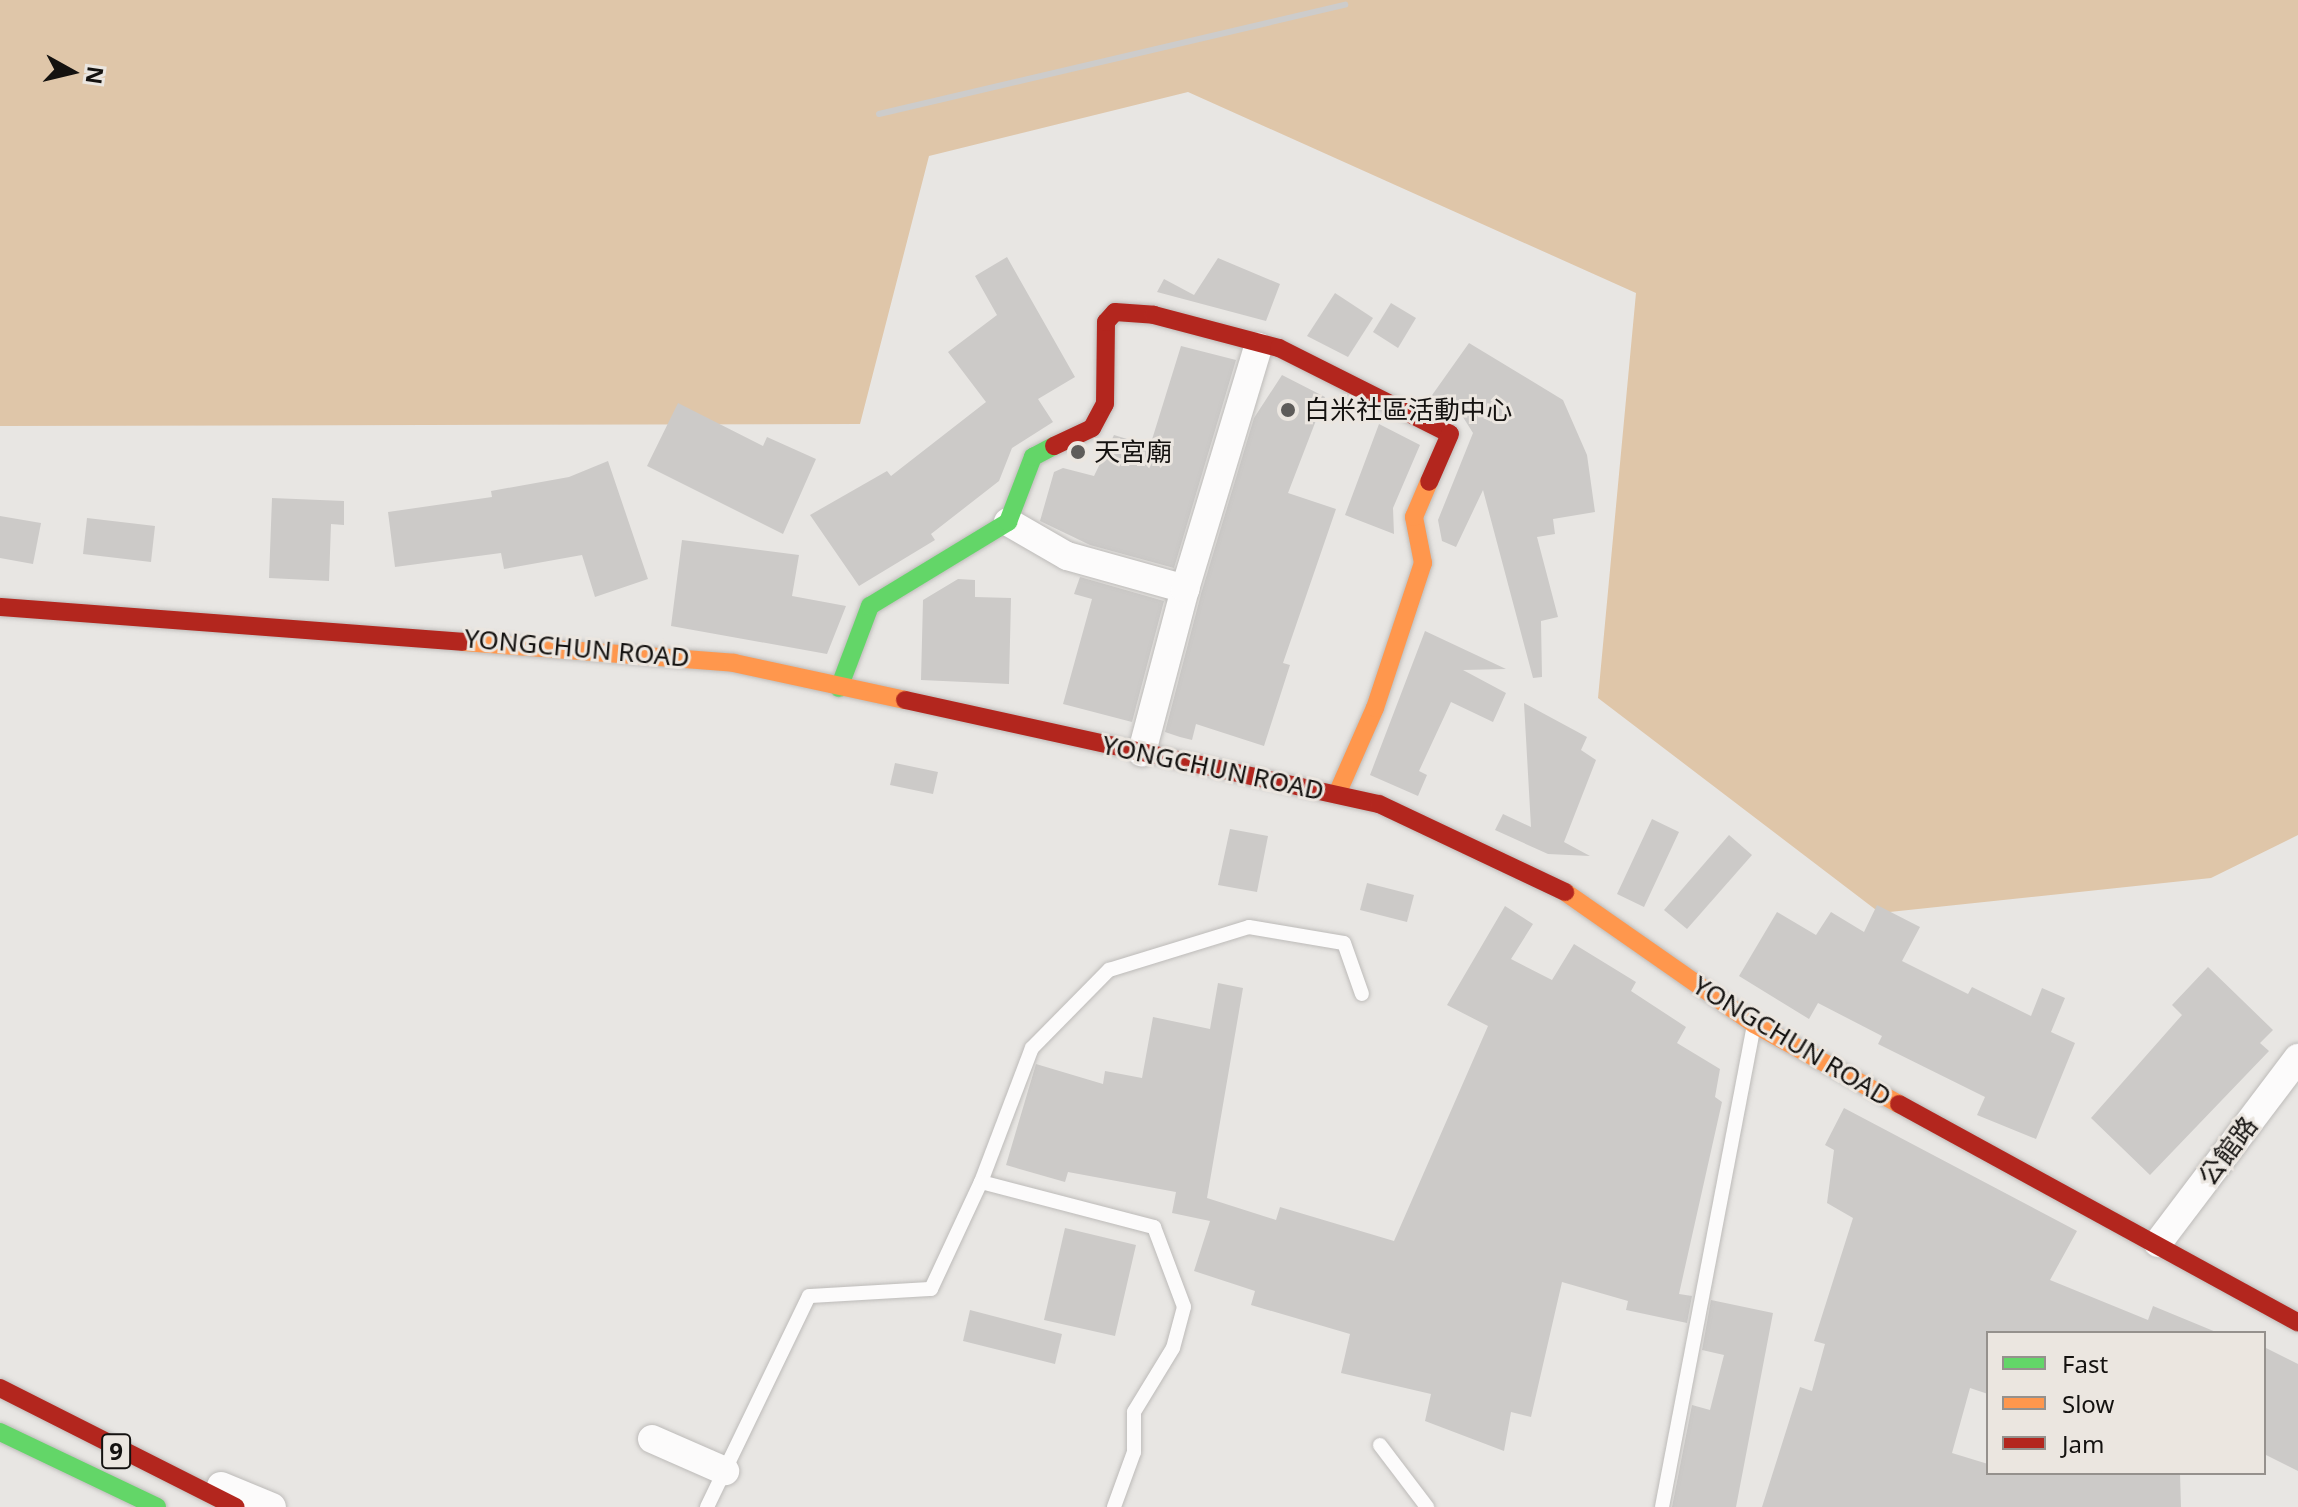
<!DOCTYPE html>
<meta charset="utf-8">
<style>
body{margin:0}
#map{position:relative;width:2298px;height:1507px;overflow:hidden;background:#e8e6e3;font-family:"Noto Sans","Noto Sans TC",sans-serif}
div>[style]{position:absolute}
.green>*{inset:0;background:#dfc6a9}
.building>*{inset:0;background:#cccac8}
.roads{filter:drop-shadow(0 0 2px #bdbbb9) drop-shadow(0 0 2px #bdbbb9)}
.lane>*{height:14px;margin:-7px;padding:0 7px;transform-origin:7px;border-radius:7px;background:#fcfbfb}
.street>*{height:28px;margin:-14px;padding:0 14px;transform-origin:14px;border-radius:14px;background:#fcfbfb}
.fast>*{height:18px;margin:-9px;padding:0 9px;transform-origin:9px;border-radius:9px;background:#63d668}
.slow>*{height:18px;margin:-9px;padding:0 9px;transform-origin:9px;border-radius:9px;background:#ff974d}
.jam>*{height:18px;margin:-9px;padding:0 9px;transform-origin:9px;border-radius:9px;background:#b3261e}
.rail>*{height:6px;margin:-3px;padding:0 3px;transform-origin:3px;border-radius:3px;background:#cdcccb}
.dots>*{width:22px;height:22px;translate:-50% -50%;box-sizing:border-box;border:4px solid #ebe6e0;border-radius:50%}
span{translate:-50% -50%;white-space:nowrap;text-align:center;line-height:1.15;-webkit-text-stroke:6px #ebe6e0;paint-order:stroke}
.shield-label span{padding:2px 6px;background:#ebe6e0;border:2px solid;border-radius:6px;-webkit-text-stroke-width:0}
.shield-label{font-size:24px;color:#141210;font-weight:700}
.poi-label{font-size:26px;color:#141210}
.left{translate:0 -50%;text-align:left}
.street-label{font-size:26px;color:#141210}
.legend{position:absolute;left:1986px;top:1331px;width:280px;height:144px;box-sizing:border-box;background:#ebe6e0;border:2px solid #95918d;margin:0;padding:10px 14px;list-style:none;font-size:24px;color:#141210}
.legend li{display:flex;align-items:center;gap:16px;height:40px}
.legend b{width:40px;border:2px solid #95918d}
.north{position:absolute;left:32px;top:32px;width:80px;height:80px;-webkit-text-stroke:6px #ebe6e0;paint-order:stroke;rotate:98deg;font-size:22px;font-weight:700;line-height:32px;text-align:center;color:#141210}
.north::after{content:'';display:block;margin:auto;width:28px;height:36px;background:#141210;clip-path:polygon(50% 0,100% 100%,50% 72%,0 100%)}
</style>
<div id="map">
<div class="green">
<div style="clip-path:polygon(0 0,2298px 0,2298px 835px,2211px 878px,1880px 913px,1598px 698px,1636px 293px,1188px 92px,929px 156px,860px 424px,0 426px)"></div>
</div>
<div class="building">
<div style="clip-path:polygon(1007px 257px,1075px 377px,1038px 399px,1053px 422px,1012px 448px,999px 481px,931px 534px,935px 540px,859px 586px,810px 515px,887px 471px,891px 476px,986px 402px,948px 352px,997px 315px,975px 276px)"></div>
<div style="clip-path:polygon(1218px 258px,1280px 284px,1266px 321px,1157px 292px,1164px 279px,1194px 295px)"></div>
<div style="clip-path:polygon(1335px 293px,1373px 318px,1348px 357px,1307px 336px)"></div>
<div style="clip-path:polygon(1391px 303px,1416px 318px,1398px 348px,1373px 332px)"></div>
<div style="clip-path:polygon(1469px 343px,1563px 400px,1587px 455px,1595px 512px,1553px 519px,1555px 534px,1537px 537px,1558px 617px,1541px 621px,1542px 677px,1533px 678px,1483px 490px,1456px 547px,1442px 541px,1438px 520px,1473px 433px,1461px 414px,1430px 398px)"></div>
<div style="clip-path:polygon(1181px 346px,1236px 360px,1174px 568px,1090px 545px,1040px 521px,1054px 472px,1063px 468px,1094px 476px,1114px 435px,1150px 446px)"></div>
<div style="clip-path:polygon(1282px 375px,1325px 397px,1288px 493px,1336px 509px,1283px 663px,1290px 665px,1264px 746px,1196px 724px,1192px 740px,1180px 737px,1165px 732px,1201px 594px,1254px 418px)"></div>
<div style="clip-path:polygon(678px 403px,763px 446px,767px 437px,816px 459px,783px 534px,647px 466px)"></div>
<div style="clip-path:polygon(1379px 424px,1420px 445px,1393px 508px,1394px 534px,1345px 515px)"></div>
<div style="clip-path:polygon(608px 461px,648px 579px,595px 597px,582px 555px,504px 569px,501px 553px,395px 567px,388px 512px,492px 497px,491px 491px,569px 477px)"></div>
<div style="clip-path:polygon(272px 498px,344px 501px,344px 525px,331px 524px,329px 581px,269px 578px)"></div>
<div style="clip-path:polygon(0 516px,41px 523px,33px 564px,0 558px)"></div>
<div style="clip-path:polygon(87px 518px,155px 526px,151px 562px,83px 554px)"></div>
<div style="clip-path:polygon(682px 540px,799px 555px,792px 596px,846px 606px,827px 654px,671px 626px)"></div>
<div style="clip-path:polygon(1080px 577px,1164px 601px,1132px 722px,1063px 704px,1092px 599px,1074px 594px)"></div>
<div style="clip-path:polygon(958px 579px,975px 580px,975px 597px,1011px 598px,1009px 684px,921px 680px,923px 600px)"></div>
<div style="clip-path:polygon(1425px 631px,1506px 669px,1463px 670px,1506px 693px,1493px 722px,1451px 702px,1419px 771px,1427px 775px,1418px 796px,1370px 775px)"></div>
<div style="clip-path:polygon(1524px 703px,1587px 737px,1581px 750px,1596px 760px,1564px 842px,1590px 856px,1548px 854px,1495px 830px,1503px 814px,1531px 827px)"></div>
<div style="clip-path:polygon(895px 763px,938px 772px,933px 794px,890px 785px)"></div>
<div style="clip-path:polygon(1652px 819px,1679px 832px,1644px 907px,1617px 894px)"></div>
<div style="clip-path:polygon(1230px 829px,1268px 836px,1257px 892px,1218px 885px)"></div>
<div style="clip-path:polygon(1729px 835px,1752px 855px,1687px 929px,1664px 910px)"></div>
<div style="clip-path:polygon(1367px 883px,1414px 895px,1407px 922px,1360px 910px)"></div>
<div style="clip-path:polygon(1877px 905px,1920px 927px,1902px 961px,1968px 994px,1972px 987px,2031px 1016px,2042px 988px,2065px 998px,2051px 1032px,2075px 1043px,2036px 1139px,1977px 1115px,1985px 1097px,1878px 1044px,1882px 1036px,1818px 1003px,1809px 1019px,1739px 976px,1777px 912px,1816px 935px,1831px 912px,1864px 932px)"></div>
<div style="clip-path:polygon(1505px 906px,1533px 924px,1511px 959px,1552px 980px,1574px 944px,1636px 982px,1631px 991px,1686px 1027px,1677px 1043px,1720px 1069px,1715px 1097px,1722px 1102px,1679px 1294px,1692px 1296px,1687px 1323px,1626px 1310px,1628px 1301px,1562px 1282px,1531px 1417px,1511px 1412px,1504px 1451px,1425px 1421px,1431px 1394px,1341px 1373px,1350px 1334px,1251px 1305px,1255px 1291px,1194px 1271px,1210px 1221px,1172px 1213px,1176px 1192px,1068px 1172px,1065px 1182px,1006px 1165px,1036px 1064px,1103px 1084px,1105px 1071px,1142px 1078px,1153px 1017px,1210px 1029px,1218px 983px,1243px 988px,1207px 1198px,1276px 1220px,1280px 1207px,1394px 1241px,1488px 1026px,1447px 1005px)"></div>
<div style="clip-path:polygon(2208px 967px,2273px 1030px,2260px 1043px,2269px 1051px,2150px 1175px,2091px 1118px,2182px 1015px,2172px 1005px)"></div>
<div style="clip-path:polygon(1844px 1108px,2077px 1231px,2050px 1280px,2148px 1320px,2153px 1306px,2216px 1332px,1988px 1333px,1988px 1394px,1970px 1388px,1952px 1453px,1988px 1464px,1988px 1473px,2180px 1473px,2181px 1507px,1762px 1507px,1800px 1387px,1812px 1391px,1825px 1344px,1814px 1341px,1853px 1218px,1827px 1203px,1834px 1150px,1825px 1145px)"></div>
<div style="clip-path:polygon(1065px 1228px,1136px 1245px,1115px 1336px,1044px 1320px)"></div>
<div style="clip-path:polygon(1711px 1300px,1773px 1313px,1736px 1507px,1672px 1507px,1692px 1405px,1710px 1410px,1724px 1355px,1702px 1350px)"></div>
<div style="clip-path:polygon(970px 1310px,1062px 1334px,1055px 1364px,963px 1341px)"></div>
<div style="clip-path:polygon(2264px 1347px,2298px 1364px,2298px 1471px,2264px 1454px)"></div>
</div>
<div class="roads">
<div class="lane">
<div style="left:981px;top:1182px;width:143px;rotate:-69.2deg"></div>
<div style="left:1032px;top:1048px;width:110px;rotate:-45.4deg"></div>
<div style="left:1109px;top:970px;width:146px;rotate:-17.1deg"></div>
<div style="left:1249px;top:927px;width:96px;rotate:9.6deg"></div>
<div style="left:1344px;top:943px;width:54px;rotate:70.6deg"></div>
<div style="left:1380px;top:1445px;width:78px;rotate:52.8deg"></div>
<div style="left:707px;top:1507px;width:234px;rotate:-64.2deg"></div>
<div style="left:809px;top:1296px;width:122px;rotate:-3.3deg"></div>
<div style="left:931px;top:1289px;width:118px;rotate:-65deg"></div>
<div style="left:981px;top:1182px;width:179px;rotate:14.6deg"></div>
<div style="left:1154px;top:1227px;width:85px;rotate:69.4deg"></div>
<div style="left:1184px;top:1307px;width:42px;rotate:105deg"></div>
<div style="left:1173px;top:1348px;width:75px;rotate:121.4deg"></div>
<div style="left:1134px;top:1412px;width:40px;rotate:90deg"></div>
<div style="left:1134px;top:1452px;width:59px;rotate:110deg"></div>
<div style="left:1662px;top:1507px;width:488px;rotate:-79.2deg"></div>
</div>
<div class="street">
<div style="left:1008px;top:522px;width:68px;rotate:30deg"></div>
<div style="left:1067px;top:556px;width:123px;rotate:15.6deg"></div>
<div style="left:1185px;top:589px;width:169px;rotate:104.8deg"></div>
<div style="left:1185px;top:589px;width:253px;rotate:-73.2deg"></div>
<div style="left:2158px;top:1243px;width:232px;rotate:-52.9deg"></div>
<div style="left:652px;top:1439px;width:80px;rotate:23.7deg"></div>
<div style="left:221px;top:1486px;width:55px;rotate:22.4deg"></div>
</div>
<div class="fast">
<div style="left:839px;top:688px;width:88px;rotate:-69.3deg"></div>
<div style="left:870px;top:606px;width:162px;rotate:-31.3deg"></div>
<div style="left:1008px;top:522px;width:70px;rotate:-69deg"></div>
<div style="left:1033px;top:457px;width:24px;rotate:-28deg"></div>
<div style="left:0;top:1432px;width:174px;rotate:25.5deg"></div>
</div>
<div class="slow">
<div style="left:463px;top:642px;width:272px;rotate:4.4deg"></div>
<div style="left:734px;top:663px;width:175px;rotate:12.2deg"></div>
<div style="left:1337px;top:794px;width:94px;rotate:-66.2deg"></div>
<div style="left:1375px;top:708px;width:153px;rotate:-71.7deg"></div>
<div style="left:1423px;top:563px;width:47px;rotate:-101.1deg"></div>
<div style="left:1414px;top:517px;width:38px;rotate:-67deg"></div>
<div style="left:1565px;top:892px;width:231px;rotate:34.9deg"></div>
<div style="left:1754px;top:1024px;width:166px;rotate:28.9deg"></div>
</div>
<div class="jam">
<div style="left:1054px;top:446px;width:42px;rotate:-25.3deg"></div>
<div style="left:1092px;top:428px;width:27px;rotate:-62deg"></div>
<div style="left:1105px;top:404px;width:82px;rotate:-89.3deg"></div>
<div style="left:1106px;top:322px;width:13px;rotate:-48deg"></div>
<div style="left:1115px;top:312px;width:39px;rotate:4deg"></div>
<div style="left:1154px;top:315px;width:129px;rotate:14.8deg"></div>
<div style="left:1279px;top:348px;width:191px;rotate:26.7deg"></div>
<div style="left:1450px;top:434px;width:52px;rotate:113.6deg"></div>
<div style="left:0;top:607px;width:464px;rotate:4.3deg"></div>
<div style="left:905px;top:700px;width:485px;rotate:12.4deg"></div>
<div style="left:1379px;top:804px;width:206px;rotate:25.3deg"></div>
<div style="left:1899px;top:1104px;width:455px;rotate:28.7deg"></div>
<div style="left:0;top:1388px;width:264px;rotate:26.8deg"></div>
</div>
</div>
<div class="rail">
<div style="left:879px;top:114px;width:479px;rotate:-13.2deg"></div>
</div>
<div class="dots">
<div style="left:1288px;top:410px;background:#5e5c5a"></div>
<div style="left:1078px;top:452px;background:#5e5c5a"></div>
</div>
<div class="shield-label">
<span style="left:116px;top:1451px">9</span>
</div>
<div class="poi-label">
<span class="left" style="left:1304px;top:410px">白米社區活動中心</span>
<span class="left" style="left:1094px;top:452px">天宮廟</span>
</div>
<div class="street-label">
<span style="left:577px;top:648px;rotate:5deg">YONGCHUN ROAD</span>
<span style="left:1213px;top:768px;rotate:12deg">YONGCHUN ROAD</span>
<span style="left:1792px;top:1041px;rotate:31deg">YONGCHUN ROAD</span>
<span style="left:2228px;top:1151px;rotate:-53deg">公館路</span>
</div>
<ul class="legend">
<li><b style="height:10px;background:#63d668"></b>Fast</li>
<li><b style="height:10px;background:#ff974d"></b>Slow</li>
<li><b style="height:10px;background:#b3261e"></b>Jam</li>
</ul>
<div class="north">N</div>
</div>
